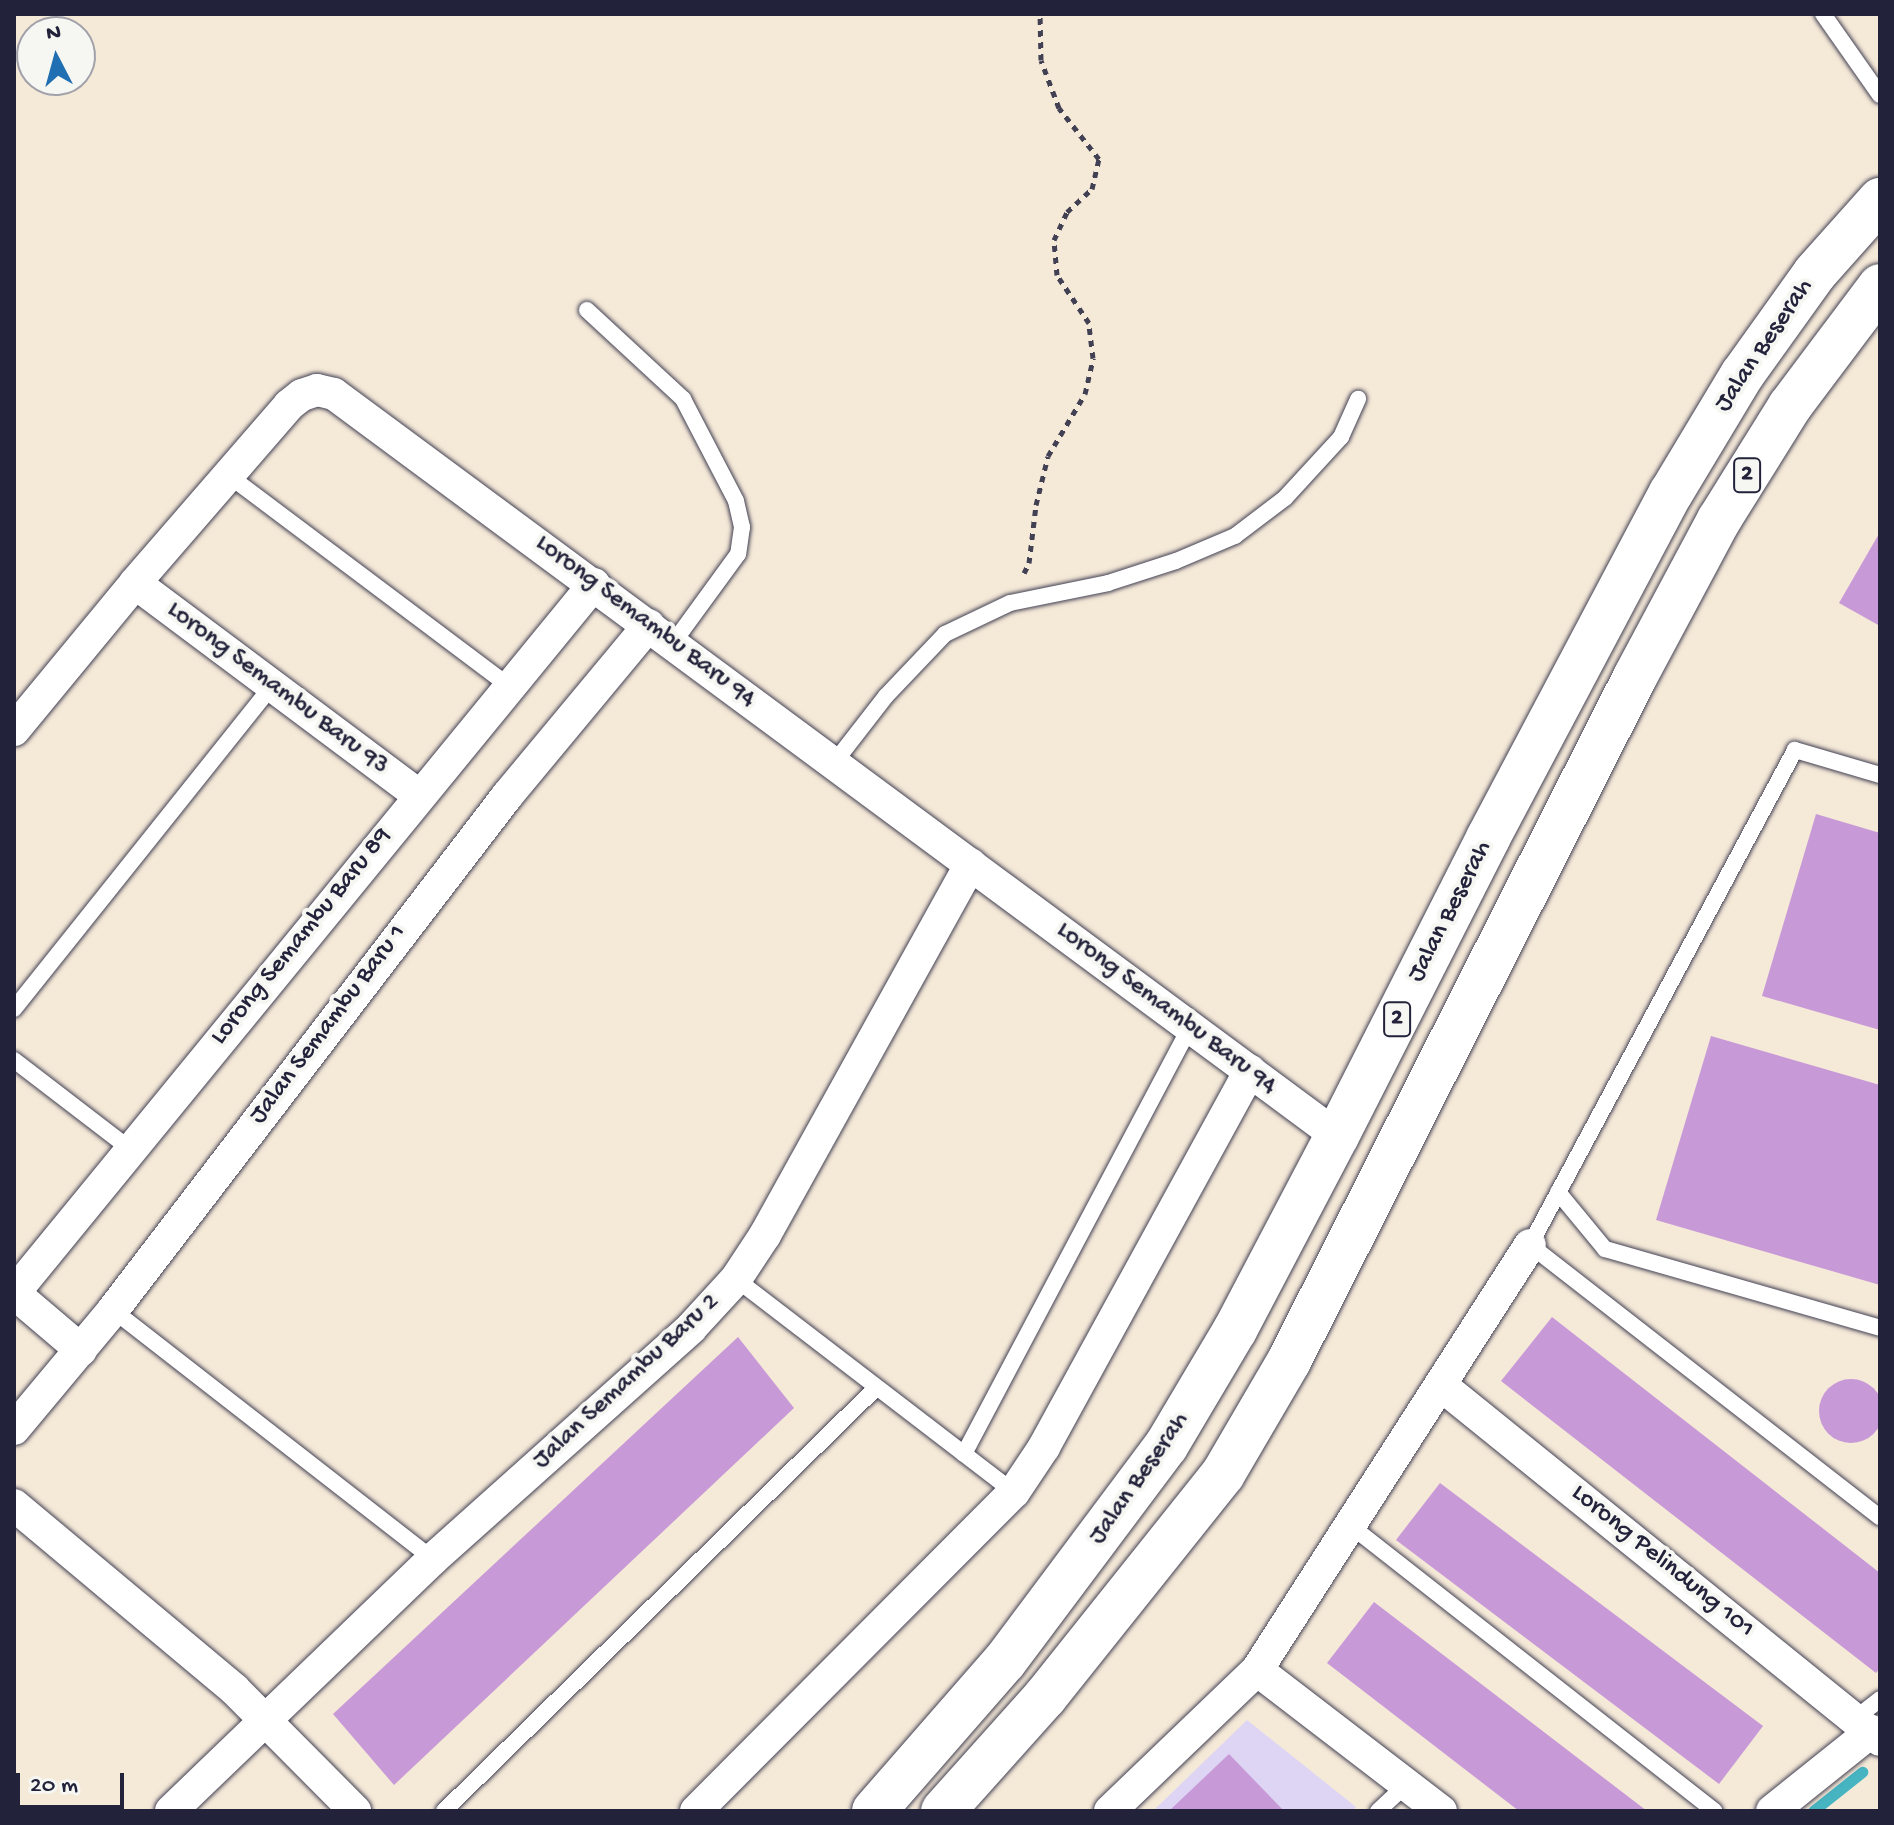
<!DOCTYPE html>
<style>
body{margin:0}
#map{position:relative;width:1894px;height:1825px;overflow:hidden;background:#f5e9d8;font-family:"Gochi Hand",sans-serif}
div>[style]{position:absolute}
.built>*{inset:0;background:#ded5f5}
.stream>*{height:11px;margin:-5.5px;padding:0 5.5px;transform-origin:5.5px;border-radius:5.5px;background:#46b4c1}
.building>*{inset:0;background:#c799d7}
.round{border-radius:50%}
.path>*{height:5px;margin-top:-2.5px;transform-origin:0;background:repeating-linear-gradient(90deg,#424053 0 6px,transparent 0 12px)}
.roads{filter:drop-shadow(0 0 2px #424053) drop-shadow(0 0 2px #424053)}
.service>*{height:16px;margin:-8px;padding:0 8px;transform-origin:8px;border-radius:8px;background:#fff}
.minor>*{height:32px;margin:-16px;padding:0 16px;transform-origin:16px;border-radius:16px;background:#fff}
.trunk>*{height:44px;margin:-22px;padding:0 22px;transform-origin:22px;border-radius:22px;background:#fff}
span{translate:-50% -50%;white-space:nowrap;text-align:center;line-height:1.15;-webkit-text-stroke:8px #f6f6f2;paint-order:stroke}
.shield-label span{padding:2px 6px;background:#f6f6f2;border:2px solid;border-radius:6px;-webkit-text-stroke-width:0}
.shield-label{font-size:24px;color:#22223b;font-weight:700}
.street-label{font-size:26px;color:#22223b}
.frame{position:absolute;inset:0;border:16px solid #22223b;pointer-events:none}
.north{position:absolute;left:16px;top:16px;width:80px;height:80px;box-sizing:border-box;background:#f6f6f2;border:2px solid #a1a1a9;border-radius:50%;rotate:354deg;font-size:22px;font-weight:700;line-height:32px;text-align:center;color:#22223b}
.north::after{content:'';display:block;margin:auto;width:28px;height:36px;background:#1f6fb2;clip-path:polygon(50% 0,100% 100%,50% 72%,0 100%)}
.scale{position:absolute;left:16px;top:1773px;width:108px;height:36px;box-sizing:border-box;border:4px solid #22223b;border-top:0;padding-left:10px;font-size:24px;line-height:28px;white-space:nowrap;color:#22223b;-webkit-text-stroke:6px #f6f6f2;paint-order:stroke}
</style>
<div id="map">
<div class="built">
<div style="clip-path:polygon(1247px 1720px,1356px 1807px,1352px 1811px,1153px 1811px)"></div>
</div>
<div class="stream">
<div style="left:1813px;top:1811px;width:63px;rotate:-38.5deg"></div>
</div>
<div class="building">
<div style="clip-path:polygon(1880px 532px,1880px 626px,1839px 603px)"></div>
<div style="clip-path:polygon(1816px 814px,1880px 833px,1880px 1030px,1762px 996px)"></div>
<div style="clip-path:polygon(1711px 1036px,1880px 1085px,1880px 1285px,1656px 1220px)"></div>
<div style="clip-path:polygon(1552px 1317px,1880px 1573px,1880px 1668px,1876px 1673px,1501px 1381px)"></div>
<div style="clip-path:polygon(738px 1337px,794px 1408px,394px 1785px,333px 1714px)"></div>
<div class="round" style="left:1819px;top:1379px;width:64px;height:64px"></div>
<div style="clip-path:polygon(1440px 1483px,1763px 1726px,1719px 1784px,1396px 1540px)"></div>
<div style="clip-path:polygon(1374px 1602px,1647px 1811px,1519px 1811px,1327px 1663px)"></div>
<div style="clip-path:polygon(1229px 1754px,1284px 1811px,1169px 1811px)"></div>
</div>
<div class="path">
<div style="left:1024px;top:573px;width:11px;rotate:-63deg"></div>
<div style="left:1029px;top:563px;width:58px;rotate:-83.1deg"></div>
<div style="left:1036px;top:505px;width:50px;rotate:-76.2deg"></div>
<div style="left:1048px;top:456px;width:72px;rotate:-59.2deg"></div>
<div style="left:1085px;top:394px;width:37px;rotate:-77deg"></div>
<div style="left:1093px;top:358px;width:35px;rotate:-97deg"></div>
<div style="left:1089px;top:323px;width:58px;rotate:-123.7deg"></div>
<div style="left:1057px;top:275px;width:35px;rotate:-95deg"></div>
<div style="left:1054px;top:240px;width:31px;rotate:-65deg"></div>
<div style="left:1067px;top:212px;width:34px;rotate:-43deg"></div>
<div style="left:1092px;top:189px;width:31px;rotate:-77deg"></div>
<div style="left:1099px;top:159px;width:65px;rotate:-128.1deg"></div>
<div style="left:1059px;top:108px;width:51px;rotate:-110.6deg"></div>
<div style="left:1041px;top:60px;width:46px;rotate:-91.2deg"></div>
</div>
<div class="roads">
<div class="service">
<div style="left:1823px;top:14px;width:99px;rotate:54.9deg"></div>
<div style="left:587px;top:310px;width:131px;rotate:42.8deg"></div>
<div style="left:683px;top:399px;width:115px;rotate:62.5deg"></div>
<div style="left:736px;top:501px;width:27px;rotate:77deg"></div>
<div style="left:742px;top:527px;width:27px;rotate:98deg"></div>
<div style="left:738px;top:554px;width:110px;rotate:126.1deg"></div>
<div style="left:228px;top:475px;width:351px;rotate:36.9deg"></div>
<div style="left:834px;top:763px;width:85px;rotate:-52.2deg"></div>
<div style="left:886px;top:696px;width:86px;rotate:-46.4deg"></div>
<div style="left:945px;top:634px;width:72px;rotate:-25.5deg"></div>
<div style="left:1010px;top:603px;width:100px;rotate:-11.5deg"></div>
<div style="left:1108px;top:583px;width:71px;rotate:-17.9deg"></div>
<div style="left:1176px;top:561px;width:64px;rotate:-23deg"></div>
<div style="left:1235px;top:536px;width:63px;rotate:-37.2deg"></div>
<div style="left:1285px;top:498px;width:83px;rotate:-47.4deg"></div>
<div style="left:1341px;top:437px;width:42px;rotate:-65.9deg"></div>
<div style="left:1880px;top:775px;width:89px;rotate:-163.6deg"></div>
<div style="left:1795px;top:750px;width:561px;rotate:118.16deg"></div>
<div style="left:1530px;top:1245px;width:443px;rotate:37.9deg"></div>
<div style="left:14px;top:1009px;width:415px;rotate:-51.4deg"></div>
<div style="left:14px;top:1060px;width:146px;rotate:37.5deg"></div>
<div style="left:1558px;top:1192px;width:74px;rotate:50.5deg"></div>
<div style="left:1605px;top:1249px;width:286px;rotate:16deg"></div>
<div style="left:736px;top:1279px;width:350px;rotate:37.5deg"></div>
<div style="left:113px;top:1310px;width:405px;rotate:37.9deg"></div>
<div style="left:964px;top:1454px;width:483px;rotate:-62.1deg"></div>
<div style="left:1351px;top:1526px;width:462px;rotate:38.1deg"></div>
<div style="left:1856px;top:1718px;width:31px;rotate:-38deg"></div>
<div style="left:444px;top:1811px;width:605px;rotate:-44.4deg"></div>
<div style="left:1378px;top:1811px;width:40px;rotate:-43deg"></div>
</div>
<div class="minor">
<div style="left:135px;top:583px;width:354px;rotate:36.8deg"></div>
<div style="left:14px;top:730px;width:190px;rotate:-50.5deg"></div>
<div style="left:135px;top:583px;width:235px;rotate:-49.1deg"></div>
<div style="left:289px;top:405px;width:16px;rotate:-38deg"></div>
<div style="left:302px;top:395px;width:16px;rotate:-18deg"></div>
<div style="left:317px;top:390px;width:17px;rotate:13deg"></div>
<div style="left:334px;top:394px;width:1248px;rotate:36.49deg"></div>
<div style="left:14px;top:1293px;width:916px;rotate:-50.71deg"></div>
<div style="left:14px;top:1293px;width:88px;rotate:40.4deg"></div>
<div style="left:1442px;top:1386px;width:563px;rotate:38.95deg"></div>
<div style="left:14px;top:1429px;width:155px;rotate:-50.2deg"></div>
<div style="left:113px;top:1310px;width:648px;rotate:-52.53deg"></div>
<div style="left:507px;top:796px;width:222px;rotate:-50.3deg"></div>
<div style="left:14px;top:1505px;width:287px;rotate:39.9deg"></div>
<div style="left:234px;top:1689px;width:172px;rotate:45.2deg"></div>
<div style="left:1257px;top:1670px;width:232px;rotate:37.5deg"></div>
<div style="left:171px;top:1811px;width:364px;rotate:-43.9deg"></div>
<div style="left:433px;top:1559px;width:346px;rotate:-41.8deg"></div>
<div style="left:691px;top:1328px;width:67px;rotate:-47.4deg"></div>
<div style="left:736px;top:1279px;width:53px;rotate:-56.6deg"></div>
<div style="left:765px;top:1235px;width:424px;rotate:-61deg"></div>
<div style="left:696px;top:1811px;width:450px;rotate:-45.1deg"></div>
<div style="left:1014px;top:1492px;width:54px;rotate:-56.3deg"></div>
<div style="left:1044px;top:1447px;width:429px;rotate:-61.3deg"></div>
<div style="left:1110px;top:1811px;width:204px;rotate:-43.8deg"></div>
<div style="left:1257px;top:1670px;width:505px;rotate:-57.29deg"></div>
<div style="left:1772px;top:1811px;width:128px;rotate:-38.7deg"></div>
</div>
<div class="trunk">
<div style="left:874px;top:1811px;width:199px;rotate:-48.9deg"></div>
<div style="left:1005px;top:1661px;width:269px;rotate:-53.2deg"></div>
<div style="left:1166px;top:1446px;width:135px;rotate:-59.3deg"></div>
<div style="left:1235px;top:1330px;width:219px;rotate:-62.3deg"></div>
<div style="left:1337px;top:1136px;width:334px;rotate:-63.1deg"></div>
<div style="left:1488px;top:838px;width:391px;rotate:-62.1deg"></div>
<div style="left:1671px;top:493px;width:138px;rotate:-59deg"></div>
<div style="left:1742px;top:375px;width:125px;rotate:-54.4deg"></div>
<div style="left:1815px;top:273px;width:98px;rotate:-48.3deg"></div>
<div style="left:943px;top:1811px;width:153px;rotate:-48.2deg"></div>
<div style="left:1045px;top:1697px;width:285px;rotate:-51.4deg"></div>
<div style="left:1223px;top:1474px;width:131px;rotate:-59.7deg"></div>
<div style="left:1289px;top:1361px;width:767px;rotate:-63.17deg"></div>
<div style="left:1635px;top:677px;width:178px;rotate:-61.9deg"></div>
<div style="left:1719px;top:520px;width:134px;rotate:-58.1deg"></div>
<div style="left:1790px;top:406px;width:150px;rotate:-53.1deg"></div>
</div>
</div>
<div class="shield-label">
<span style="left:1747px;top:475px">2</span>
<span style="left:1397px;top:1019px">2</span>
</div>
<div class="street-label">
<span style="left:1765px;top:346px;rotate:-56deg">Jalan Beserah</span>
<span style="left:645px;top:622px;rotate:37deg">Lorong Semambu Baru 94</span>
<span style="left:277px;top:689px;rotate:37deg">Lorong Semambu Baru 93</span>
<span style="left:1451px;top:912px;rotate:-63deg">Jalan Beserah</span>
<span style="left:302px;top:937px;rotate:-51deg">Lorong Semambu Baru 89</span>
<span style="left:1166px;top:1009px;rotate:37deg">Lorong Semambu Baru 94</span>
<span style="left:329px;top:1025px;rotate:-53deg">Jalan Semambu Baru 1</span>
<span style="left:627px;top:1382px;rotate:-43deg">Jalan Semambu Baru 2</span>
<span style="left:1140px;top:1479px;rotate:-55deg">Jalan Beserah</span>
<span style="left:1662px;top:1562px;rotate:39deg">Lorong Pelindung 101</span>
</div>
<div class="frame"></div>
<div class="north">N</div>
<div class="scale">20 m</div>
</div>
